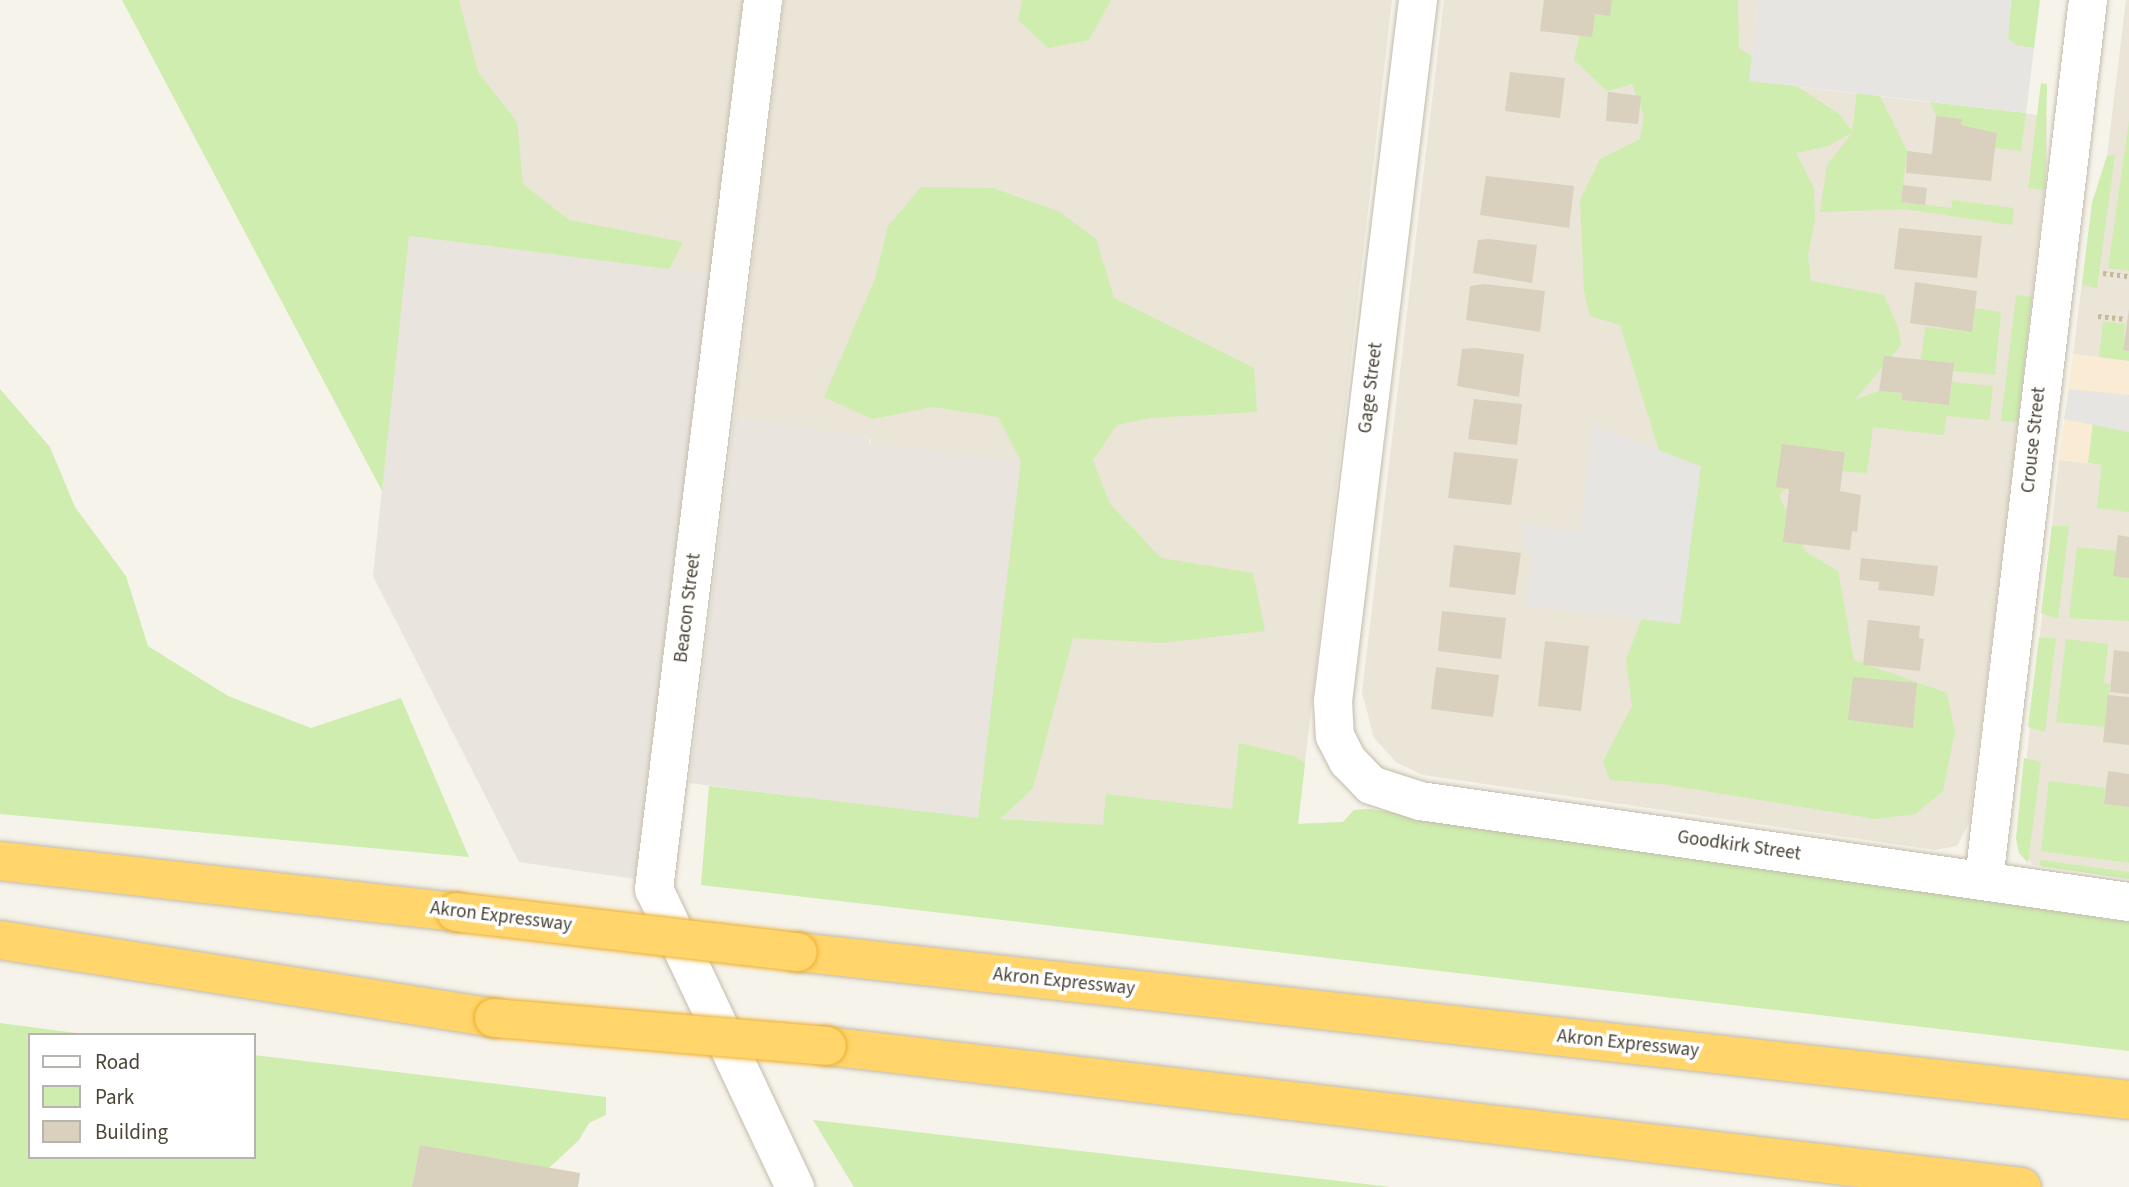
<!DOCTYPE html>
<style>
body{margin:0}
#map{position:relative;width:2129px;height:1187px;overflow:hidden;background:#f6f3ea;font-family:"Source Sans 3",sans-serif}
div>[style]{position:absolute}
.residential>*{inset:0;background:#eae5d7}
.commercial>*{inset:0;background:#f9ebd4}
.industrial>*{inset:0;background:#e9e4de}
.green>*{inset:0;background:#ceedaf}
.parking>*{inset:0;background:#e7e5e1}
.building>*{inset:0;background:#d9d0be}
.path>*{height:4.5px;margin-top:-2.25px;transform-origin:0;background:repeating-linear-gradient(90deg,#c6b99b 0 3.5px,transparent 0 7px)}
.roads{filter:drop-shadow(0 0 2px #c3bcab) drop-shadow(0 0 2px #c3bcab)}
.minor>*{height:38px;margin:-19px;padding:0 19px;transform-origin:19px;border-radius:19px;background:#fff}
.highway>*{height:38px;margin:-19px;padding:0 19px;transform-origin:19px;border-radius:19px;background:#ffd56c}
.bridges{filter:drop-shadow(0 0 2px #ebaf2e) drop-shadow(0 0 2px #ebaf2e)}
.highway-bridge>*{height:38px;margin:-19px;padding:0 19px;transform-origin:19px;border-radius:19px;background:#ffd56c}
span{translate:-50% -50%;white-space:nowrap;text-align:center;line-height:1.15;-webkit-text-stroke:7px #fff;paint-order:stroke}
.street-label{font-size:19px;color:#4b4437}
.legend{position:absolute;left:28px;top:1033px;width:228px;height:126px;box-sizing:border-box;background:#fff;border:2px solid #b7b4af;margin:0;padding:9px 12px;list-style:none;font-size:21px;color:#4b4437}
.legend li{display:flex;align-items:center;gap:14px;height:35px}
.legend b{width:35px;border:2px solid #b7b4af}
</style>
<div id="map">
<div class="residential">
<div style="clip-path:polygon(424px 0,743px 0,710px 274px,408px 236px)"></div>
<div style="clip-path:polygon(784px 0,1392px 0,1298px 824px,1343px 822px,1354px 810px,1369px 809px,2129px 922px,999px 819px,869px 437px,734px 417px)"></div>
<div style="clip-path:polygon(1444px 0,1758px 0,1749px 81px,2047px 116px,2047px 168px,1997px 598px,1969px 823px,1957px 846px,1935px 850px,1423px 775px,1397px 763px,1374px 738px,1362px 692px)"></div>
<div style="clip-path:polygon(2126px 0,2129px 0,2129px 361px,2073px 354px,2092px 204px,2107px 156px)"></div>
<div style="clip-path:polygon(2059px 460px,2129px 468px,2129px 879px,2033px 865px,2017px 846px)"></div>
</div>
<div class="commercial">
<div style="clip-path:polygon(2073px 354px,2129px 361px,2129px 468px,2059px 460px)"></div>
</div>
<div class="industrial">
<div style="clip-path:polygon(408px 236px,710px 274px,635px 879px,519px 862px,373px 576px)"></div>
<div style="clip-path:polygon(734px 417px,869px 437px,869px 443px,1021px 461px,978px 819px,689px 783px)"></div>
</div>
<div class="green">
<div style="clip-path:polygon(122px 0,459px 0,478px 72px,517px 122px,523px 184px,569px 220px,683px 242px,669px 269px,409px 236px,382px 491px)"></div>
<div style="clip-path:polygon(1022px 0,1111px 0,1089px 40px,1048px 48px,1018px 20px)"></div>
<div style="clip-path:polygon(1588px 0,1738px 0,1739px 48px,1839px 114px,1852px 131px,1857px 93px,1880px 96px,1907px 151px,1901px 202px,1952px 208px,1952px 200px,2014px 208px,2012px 225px,1905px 209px,1820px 212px,1827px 165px,1852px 133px,1828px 146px,1796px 153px,1814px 188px,1815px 219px,1808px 255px,1811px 281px,1884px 295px,1899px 330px,1901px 345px,1855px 400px,1879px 391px,1902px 393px,1902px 400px,1949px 405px,1952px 382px,1993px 386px,1989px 420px,1946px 416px,1944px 435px,1873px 427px,1867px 473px,1843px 471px,1845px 452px,1827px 449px,1779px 495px,1806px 552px,1838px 571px,1854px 660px,1947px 693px,1955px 732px,1943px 791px,1915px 814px,1876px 819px,1662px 784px,1610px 780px,1603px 761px,1632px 706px,1626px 659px,1655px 586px,1667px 476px,1620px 325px,1590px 316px,1584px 291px,1580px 200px,1600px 159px,1640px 139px,1644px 116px,1632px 84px,1607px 91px,1574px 60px)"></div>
<div style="clip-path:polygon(2011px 0,2040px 0,2034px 48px,2017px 46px,2008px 39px)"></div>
<div style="clip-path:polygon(2041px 83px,2047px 84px,2045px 190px,2028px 188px)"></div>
<div style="clip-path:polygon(1930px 102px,2026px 113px,2021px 151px,1995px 148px,1997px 133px,1961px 125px,1961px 119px,1936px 116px)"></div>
<div style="clip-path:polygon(2129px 121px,2129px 271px,2108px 268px)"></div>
<div style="clip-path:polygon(2115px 155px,2097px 288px,2082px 285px,2092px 203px,2107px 156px)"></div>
<div style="clip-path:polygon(921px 187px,993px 188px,1060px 212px,1096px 239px,1114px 298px,1254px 368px,1257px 412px,1150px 418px,1117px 425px,1093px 460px,1110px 504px,1161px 558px,1253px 573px,1265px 631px,1160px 643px,1073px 638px,1033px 788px,1000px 819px,1103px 825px,1106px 794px,1232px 809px,1239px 743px,1294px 756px,1305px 763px,1298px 824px,1343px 822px,1354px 810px,1369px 809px,2129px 922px,2129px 1051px,701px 885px,709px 786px,978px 818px,1021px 461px,998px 417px,933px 407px,872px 419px,824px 397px,875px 279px,888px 226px)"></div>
<div style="clip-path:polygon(2016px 295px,2032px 297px,2018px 422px,2001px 421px)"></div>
<div style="clip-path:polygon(1975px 308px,2001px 312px,1995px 375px,1953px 371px,1954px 363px,1921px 360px,1925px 327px,1972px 332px)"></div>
<div style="clip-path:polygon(2103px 321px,2125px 324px,2123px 350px,2129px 351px,2129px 361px,2099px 357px)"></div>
<div style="clip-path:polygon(0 389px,50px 447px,75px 507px,126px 576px,148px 646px,228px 696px,311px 728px,401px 698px,469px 857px,0 814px)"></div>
<div style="clip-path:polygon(2093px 423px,2129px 432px,2129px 512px,2097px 508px,2102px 465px,2088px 463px)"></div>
<div style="clip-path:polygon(2052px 526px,2069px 526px,2058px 619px,2041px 613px)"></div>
<div style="clip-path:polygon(2077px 547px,2116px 551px,2113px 575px,2129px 578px,2129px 621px,2069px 618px)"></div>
<div style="clip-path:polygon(2039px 638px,2056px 638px,2045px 732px,2028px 727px)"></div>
<div style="clip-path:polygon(2066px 639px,2108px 644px,2104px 683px,2110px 684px,2105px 727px,2056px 722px)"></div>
<div style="clip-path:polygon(2024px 758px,2041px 762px,2028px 863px,2019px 853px,2016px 839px)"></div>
<div style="clip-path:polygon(2049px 781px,2106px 788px,2104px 804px,2129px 807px,2129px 863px,2041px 851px)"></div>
<div style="clip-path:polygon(2040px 860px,2129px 872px,2129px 879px,2040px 866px)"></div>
<div style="clip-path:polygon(0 1023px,91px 1035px,30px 1035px,30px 1157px,254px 1157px,254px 1055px,606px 1097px,606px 1115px,589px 1123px,579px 1140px,549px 1168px,420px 1145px,412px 1187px,0 1187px)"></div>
<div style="clip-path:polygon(813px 1120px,1296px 1176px,1391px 1187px,854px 1187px)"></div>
</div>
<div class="parking">
<div style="clip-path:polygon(1758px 0,2011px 0,2008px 39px,2017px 46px,2034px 48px,2026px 113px,1749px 81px)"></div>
<div style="clip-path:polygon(2069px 389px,2129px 395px,2129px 432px,2064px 419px)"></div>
<div style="clip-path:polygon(1593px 425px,1701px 466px,1680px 624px,1525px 605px,1533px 557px,1522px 546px,1525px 523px,1580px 532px)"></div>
</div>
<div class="building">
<div style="clip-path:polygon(1544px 0,1612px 0,1610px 16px,1595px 14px,1592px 37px,1540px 31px)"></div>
<div style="clip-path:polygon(1510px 72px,1565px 78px,1560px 118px,1505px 111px)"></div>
<div style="clip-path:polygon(1608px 92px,1641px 96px,1638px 124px,1606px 121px)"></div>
<div style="clip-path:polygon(1936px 116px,1962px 119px,1961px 125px,1997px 133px,1991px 181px,1906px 173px,1907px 151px,1932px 154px)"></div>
<div style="clip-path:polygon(1486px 176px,1574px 186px,1569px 228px,1480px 215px)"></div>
<div style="clip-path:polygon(1903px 185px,1927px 188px,1925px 205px,1901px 202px)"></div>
<div style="clip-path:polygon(1899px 228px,1982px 236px,1977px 278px,1894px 269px)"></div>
<div style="clip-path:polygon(1489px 239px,1537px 245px,1532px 283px,1473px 273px,1478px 240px)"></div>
<div style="clip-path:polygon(1915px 282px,1977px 291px,1972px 332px,1910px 323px)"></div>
<div style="clip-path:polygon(1484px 284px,1545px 291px,1540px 332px,1466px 320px,1470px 286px)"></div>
<div style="clip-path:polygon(2129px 309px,2129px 351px,2123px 350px)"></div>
<div style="clip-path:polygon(1475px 348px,1524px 354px,1519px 397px,1457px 386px,1462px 349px)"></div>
<div style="clip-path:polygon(1884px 356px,1954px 363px,1949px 405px,1902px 400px,1902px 393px,1879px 391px)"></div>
<div style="clip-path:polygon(1474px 399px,1522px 404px,1517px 445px,1468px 439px)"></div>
<div style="clip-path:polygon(1782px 444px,1845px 452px,1840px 491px,1861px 495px,1857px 532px,1852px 531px,1850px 550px,1783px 542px,1789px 489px,1776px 487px)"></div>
<div style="clip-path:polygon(1454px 452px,1518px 459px,1511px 505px,1448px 498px)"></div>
<div style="clip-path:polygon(2118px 535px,2129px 537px,2129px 578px,2113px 576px)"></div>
<div style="clip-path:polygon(1454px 545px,1521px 553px,1515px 595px,1449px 587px)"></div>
<div style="clip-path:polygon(1861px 558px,1938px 566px,1934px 596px,1878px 590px,1879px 582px,1859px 580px)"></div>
<div style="clip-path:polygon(1442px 611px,1506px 618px,1501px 659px,1438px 651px)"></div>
<div style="clip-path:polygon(1868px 620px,1920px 626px,1919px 638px,1924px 639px,1920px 671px,1863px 665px)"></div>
<div style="clip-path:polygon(1545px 641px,1589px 646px,1581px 711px,1538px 706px)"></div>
<div style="clip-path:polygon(2114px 650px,2129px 652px,2129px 694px,2110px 692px)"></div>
<div style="clip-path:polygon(1436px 667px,1499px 675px,1493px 717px,1431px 709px)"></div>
<div style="clip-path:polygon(1853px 677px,1917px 683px,1913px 728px,1848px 720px)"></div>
<div style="clip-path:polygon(2108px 695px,2129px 697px,2129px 745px,2103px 742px)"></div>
<div style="clip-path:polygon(2108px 771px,2129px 774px,2129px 807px,2104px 804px)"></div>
<div style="clip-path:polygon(420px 1145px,580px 1173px,578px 1187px,412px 1187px)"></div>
</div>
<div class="path">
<div style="left:2103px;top:273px;width:26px;rotate:7deg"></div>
<div style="left:2098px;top:316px;width:28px;rotate:6deg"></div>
</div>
<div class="roads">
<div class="minor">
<div style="left:763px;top:0;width:896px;rotate:96.99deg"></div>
<div style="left:654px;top:889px;width:330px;rotate:64.7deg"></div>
<div style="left:1418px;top:0;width:706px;rotate:96.91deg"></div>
<div style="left:1333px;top:701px;width:35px;rotate:87deg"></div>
<div style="left:1335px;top:736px;width:28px;rotate:63deg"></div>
<div style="left:1348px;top:761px;width:33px;rotate:46deg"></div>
<div style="left:1371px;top:785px;width:52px;rotate:18.1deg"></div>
<div style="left:1420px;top:801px;width:716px;rotate:8.11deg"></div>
<div style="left:1984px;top:880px;width:886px;rotate:-83.26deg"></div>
</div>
<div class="highway">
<div style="left:0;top:861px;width:459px;rotate:6.4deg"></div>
<div style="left:0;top:940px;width:500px;rotate:8.97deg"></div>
<div style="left:798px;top:952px;width:1339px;rotate:6.34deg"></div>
<div style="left:827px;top:1046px;width:1203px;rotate:6.73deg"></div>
</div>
</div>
<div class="bridges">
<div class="highway-bridge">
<div style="left:456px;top:912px;width:344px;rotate:6.7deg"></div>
<div style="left:494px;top:1018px;width:334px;rotate:4.8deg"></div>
</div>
</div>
<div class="street-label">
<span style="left:1371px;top:388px;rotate:-83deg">Gage Street</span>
<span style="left:2034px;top:440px;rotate:-84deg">Crouse Street</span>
<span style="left:688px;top:608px;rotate:-83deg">Beacon Street</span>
<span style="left:1739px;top:846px;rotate:8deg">Goodkirk Street</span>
<span style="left:501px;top:917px;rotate:7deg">Akron Expressway</span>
<span style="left:1064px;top:982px;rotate:6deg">Akron Expressway</span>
<span style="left:1628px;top:1044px;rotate:6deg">Akron Expressway</span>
</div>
<ul class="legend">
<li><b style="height:9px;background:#fff"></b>Road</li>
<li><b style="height:19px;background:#ceedaf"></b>Park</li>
<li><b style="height:19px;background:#d9d0be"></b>Building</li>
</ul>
</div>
